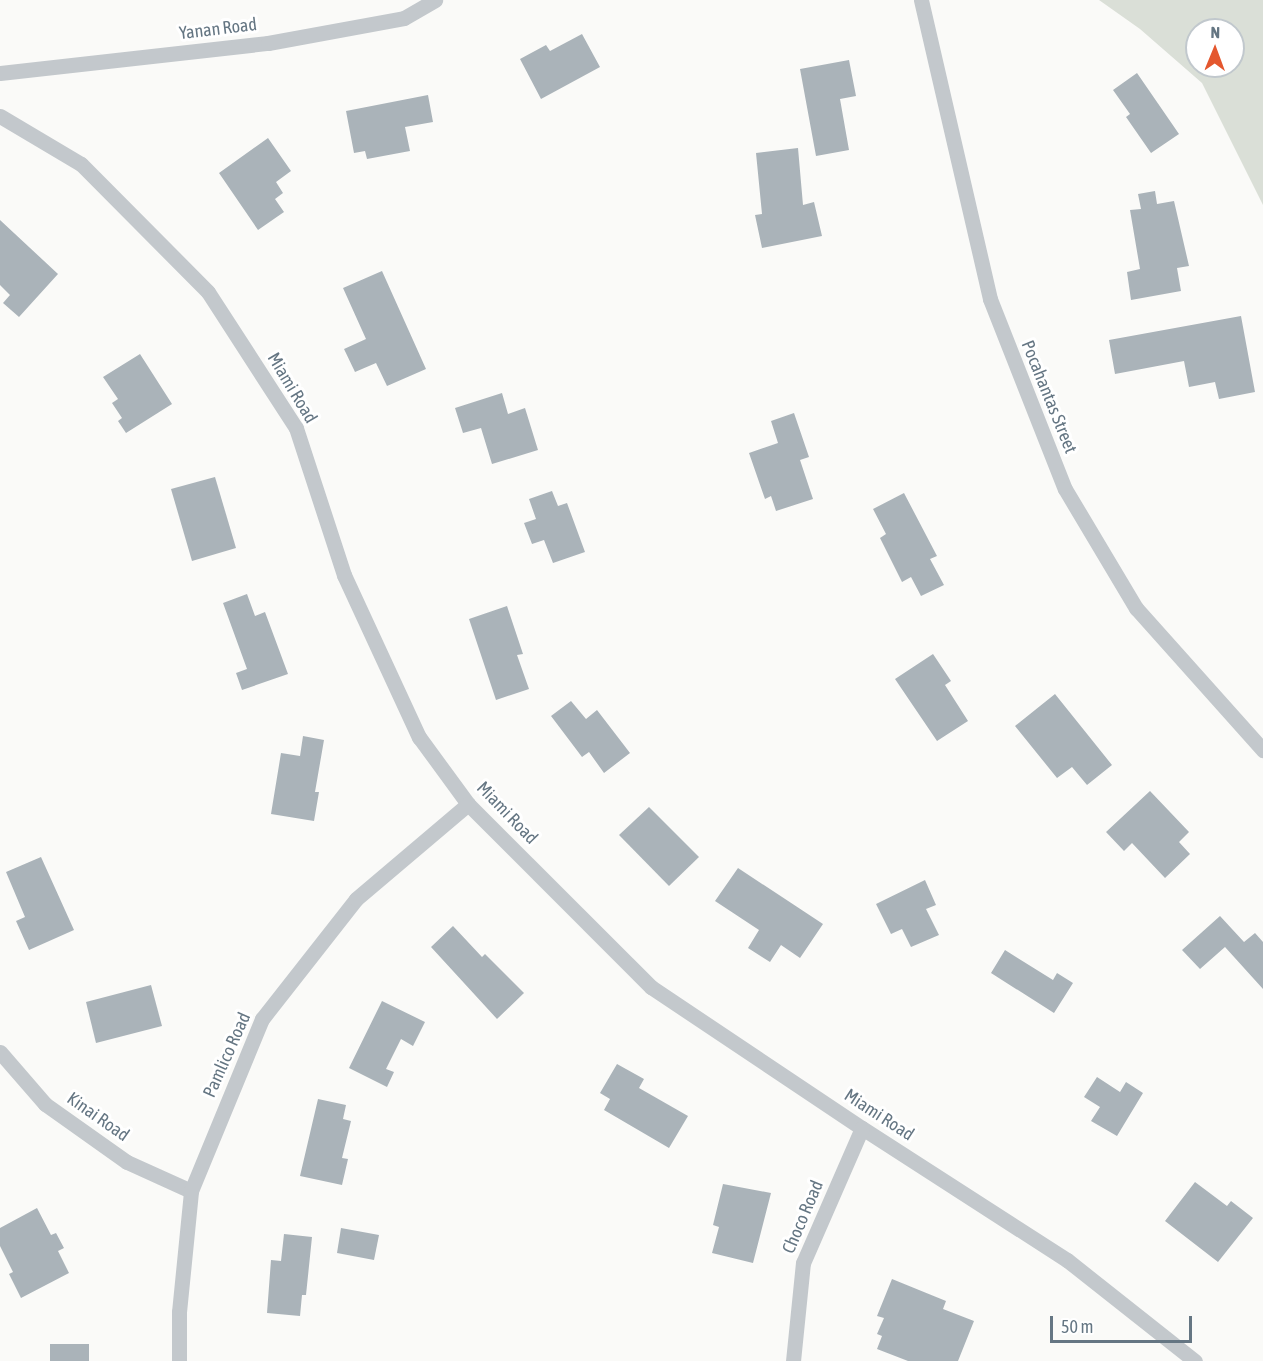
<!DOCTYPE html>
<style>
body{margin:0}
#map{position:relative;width:1263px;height:1361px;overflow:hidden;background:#fafaf8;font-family:"Asap Condensed",sans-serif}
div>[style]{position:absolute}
.green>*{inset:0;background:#dadfd7}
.building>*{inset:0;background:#aab3b9}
.minor>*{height:15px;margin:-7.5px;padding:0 7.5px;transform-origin:7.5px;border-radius:7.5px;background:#c3c8cc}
span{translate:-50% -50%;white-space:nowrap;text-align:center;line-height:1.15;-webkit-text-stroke:6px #fff;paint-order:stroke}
.street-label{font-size:18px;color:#657683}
.north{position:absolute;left:1185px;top:18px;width:60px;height:60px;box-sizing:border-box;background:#fff;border:2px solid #c1c8cd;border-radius:50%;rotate:1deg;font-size:16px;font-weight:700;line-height:24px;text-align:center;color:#657683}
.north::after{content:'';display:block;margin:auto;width:21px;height:27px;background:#e4572e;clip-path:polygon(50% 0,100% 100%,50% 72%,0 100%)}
.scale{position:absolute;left:1050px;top:1316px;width:142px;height:27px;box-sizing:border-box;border:3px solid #657683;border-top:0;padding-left:8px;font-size:18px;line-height:21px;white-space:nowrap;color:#657683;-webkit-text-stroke:4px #fff;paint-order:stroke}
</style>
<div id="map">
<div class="green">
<div style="clip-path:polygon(evenodd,1099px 0,1263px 0,1263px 205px,1202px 83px,1140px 29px,1099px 0,1197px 30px,1233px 30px,1233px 66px,1197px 66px,1197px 30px)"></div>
</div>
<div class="building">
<div style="clip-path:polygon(582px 34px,600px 67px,541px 99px,520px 59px,546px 45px,550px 51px)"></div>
<div style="clip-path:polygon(849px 60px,856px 96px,840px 99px,849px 150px,816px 156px,800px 69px)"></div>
<div style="clip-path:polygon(1137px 73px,1179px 134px,1151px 153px,1126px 117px,1130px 114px,1113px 90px)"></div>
<div style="clip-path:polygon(428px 95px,433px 122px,405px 127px,410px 151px,367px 159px,365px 151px,354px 153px,346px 111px)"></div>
<div style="clip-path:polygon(268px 138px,291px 171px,276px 182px,283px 193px,275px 199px,284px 212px,258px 230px,219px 173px)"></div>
<div style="clip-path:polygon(798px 148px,803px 205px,814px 202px,822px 236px,762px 248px,755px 215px,762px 214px,756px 153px)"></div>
<div style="clip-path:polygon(1155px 191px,1157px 204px,1174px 201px,1189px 266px,1177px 268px,1181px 291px,1131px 300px,1127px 272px,1140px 269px,1130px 210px,1141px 209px,1138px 194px)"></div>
<div style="clip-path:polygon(0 220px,58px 274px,19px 317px,3px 303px,10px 295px,0 285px)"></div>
<div style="clip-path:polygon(382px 271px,426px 369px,387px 386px,376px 363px,355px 372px,344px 349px,366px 339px,343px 288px)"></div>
<div style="clip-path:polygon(1241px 316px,1255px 392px,1219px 399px,1215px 382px,1189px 387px,1184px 361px,1115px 374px,1109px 340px)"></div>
<div style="clip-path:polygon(140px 354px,172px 404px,126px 433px,118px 421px,122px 418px,112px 403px,118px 399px,103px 377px)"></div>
<div style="clip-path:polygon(502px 393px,508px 414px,525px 408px,538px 450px,492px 464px,481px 428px,463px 433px,455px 408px)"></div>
<div style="clip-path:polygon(794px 413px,809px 457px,800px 460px,813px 499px,776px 511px,771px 496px,765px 499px,749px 453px,778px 443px,771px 421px)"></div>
<div style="clip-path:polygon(215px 477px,236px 548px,192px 561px,171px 489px)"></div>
<div style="clip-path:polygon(552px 491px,558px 506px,567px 503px,585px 552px,553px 563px,544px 540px,532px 544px,524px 523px,536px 519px,529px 499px)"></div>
<div style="clip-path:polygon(904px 493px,937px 556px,930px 559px,944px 585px,921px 596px,911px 577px,902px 582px,880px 538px,886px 534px,873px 509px)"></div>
<div style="clip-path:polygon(247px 594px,255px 616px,265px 612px,288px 674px,242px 690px,236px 673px,247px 669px,223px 603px)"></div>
<div style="clip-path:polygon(507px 606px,523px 654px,517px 655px,529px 689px,496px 700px,469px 619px)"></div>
<div style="clip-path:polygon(933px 654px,951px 681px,945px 685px,968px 721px,937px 741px,895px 679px)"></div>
<div style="clip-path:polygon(1055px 694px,1112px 765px,1087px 785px,1072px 767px,1057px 778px,1015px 726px)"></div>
<div style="clip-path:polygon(571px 701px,586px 719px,597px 710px,630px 753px,604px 773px,589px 752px,582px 757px,551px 716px)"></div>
<div style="clip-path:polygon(303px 736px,324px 740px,315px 792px,319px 792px,314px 821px,271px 814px,281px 753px,300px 756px)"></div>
<div style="clip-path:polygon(1150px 791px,1189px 832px,1179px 842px,1190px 854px,1165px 878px,1132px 843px,1124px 851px,1106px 832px)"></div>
<div style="clip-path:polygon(649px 807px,699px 857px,669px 886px,619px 835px)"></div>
<div style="clip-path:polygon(41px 857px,74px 930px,29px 950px,16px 921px,25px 917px,6px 872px)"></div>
<div style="clip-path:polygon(738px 868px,823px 924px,800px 958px,781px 945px,770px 962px,748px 948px,759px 930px,715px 901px)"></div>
<div style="clip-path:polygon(925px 880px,936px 905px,926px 909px,939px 935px,911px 947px,902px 929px,891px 934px,876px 904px)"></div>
<div style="clip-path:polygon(1220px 916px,1244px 942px,1255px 933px,1263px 942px,1263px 989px,1225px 947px,1200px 969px,1182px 950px)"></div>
<div style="clip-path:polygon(453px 926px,482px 957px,485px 954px,524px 993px,497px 1019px,431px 947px)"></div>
<div style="clip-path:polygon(1005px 950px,1053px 980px,1057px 973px,1073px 983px,1054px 1013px,991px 973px)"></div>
<div style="clip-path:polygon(151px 985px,162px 1026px,96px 1043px,86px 1002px)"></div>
<div style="clip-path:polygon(382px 1001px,425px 1022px,413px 1046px,401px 1039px,386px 1069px,394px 1072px,387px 1087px,349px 1068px)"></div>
<div style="clip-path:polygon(617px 1064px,644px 1079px,639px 1088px,688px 1116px,669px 1148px,604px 1110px,610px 1099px,600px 1093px)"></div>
<div style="clip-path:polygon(1097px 1077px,1120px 1092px,1126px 1082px,1143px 1093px,1117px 1136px,1091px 1121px,1100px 1107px,1084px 1097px)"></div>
<div style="clip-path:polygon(318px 1099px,346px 1105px,343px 1119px,351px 1121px,342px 1158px,348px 1159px,342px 1185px,300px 1176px)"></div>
<div style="clip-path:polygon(1195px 1182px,1227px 1206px,1231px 1201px,1253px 1218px,1218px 1262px,1165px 1221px)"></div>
<div style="clip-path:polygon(723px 1184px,771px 1193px,753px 1263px,712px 1253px,719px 1227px,713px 1225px)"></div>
<div style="clip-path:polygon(37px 1208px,51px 1235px,56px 1233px,64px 1248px,58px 1251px,69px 1273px,21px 1298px,9px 1274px,13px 1272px,0 1246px,0 1228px)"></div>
<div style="clip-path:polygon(341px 1228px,379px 1235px,374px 1260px,337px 1253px)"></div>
<div style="clip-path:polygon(284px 1234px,312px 1237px,306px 1295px,302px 1295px,300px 1316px,267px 1313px,271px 1260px,281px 1261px)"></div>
<div style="clip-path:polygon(892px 1279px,946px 1301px,943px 1309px,974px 1321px,958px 1361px,908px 1361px,877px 1349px,882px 1336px,877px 1334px,884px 1318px,877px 1316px)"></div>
<div style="clip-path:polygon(50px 1344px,89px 1344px,89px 1361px,50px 1361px)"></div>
</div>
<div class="minor">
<div style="left:921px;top:0;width:307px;rotate:77deg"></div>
<div style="left:990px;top:299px;width:204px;rotate:68.5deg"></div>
<div style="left:1065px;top:489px;width:139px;rotate:59.2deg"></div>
<div style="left:1136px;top:608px;width:191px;rotate:48.2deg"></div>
<div style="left:0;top:73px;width:270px;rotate:-6.4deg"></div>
<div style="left:268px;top:43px;width:138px;rotate:-10.4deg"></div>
<div style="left:404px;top:18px;width:36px;rotate:-30deg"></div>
<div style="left:0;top:116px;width:94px;rotate:30.7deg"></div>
<div style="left:81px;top:164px;width:180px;rotate:45.2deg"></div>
<div style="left:208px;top:292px;width:162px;rotate:57.1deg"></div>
<div style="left:296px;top:428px;width:155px;rotate:71.9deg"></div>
<div style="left:344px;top:575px;width:179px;rotate:65.2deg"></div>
<div style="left:419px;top:737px;width:83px;rotate:53.8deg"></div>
<div style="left:468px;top:804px;width:259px;rotate:45deg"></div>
<div style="left:651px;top:987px;width:254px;rotate:33.8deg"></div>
<div style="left:862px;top:1128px;width:244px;rotate:32.8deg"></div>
<div style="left:1067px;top:1260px;width:163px;rotate:38.3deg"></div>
<div style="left:0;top:1052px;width:69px;rotate:49.1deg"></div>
<div style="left:45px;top:1104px;width:100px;rotate:35.3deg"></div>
<div style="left:127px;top:1162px;width:70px;rotate:24.4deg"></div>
<div style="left:179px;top:1361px;width:49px;rotate:-90deg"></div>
<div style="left:179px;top:1312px;width:122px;rotate:-84.3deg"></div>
<div style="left:191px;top:1191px;width:186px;rotate:-67.6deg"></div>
<div style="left:262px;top:1019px;width:152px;rotate:-51.9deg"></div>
<div style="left:356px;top:899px;width:147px;rotate:-40.3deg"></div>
<div style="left:793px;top:1361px;width:99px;rotate:-84.2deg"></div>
<div style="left:803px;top:1263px;width:147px;rotate:-66.4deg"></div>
</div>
<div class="street-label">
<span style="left:218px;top:29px;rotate:-7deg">Yanan Road</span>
<span style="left:292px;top:388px;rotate:59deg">Miami Road</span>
<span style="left:1049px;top:397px;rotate:68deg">Pocahantas Street</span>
<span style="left:507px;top:813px;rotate:46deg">Miami Road</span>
<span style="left:227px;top:1055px;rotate:-66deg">Pamlico Road</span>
<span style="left:879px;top:1115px;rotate:33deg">Miami Road</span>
<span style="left:98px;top:1117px;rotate:35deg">Kinai Road</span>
<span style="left:803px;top:1217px;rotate:-67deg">Choco Road</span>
</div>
<div class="north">N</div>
<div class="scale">50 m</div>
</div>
